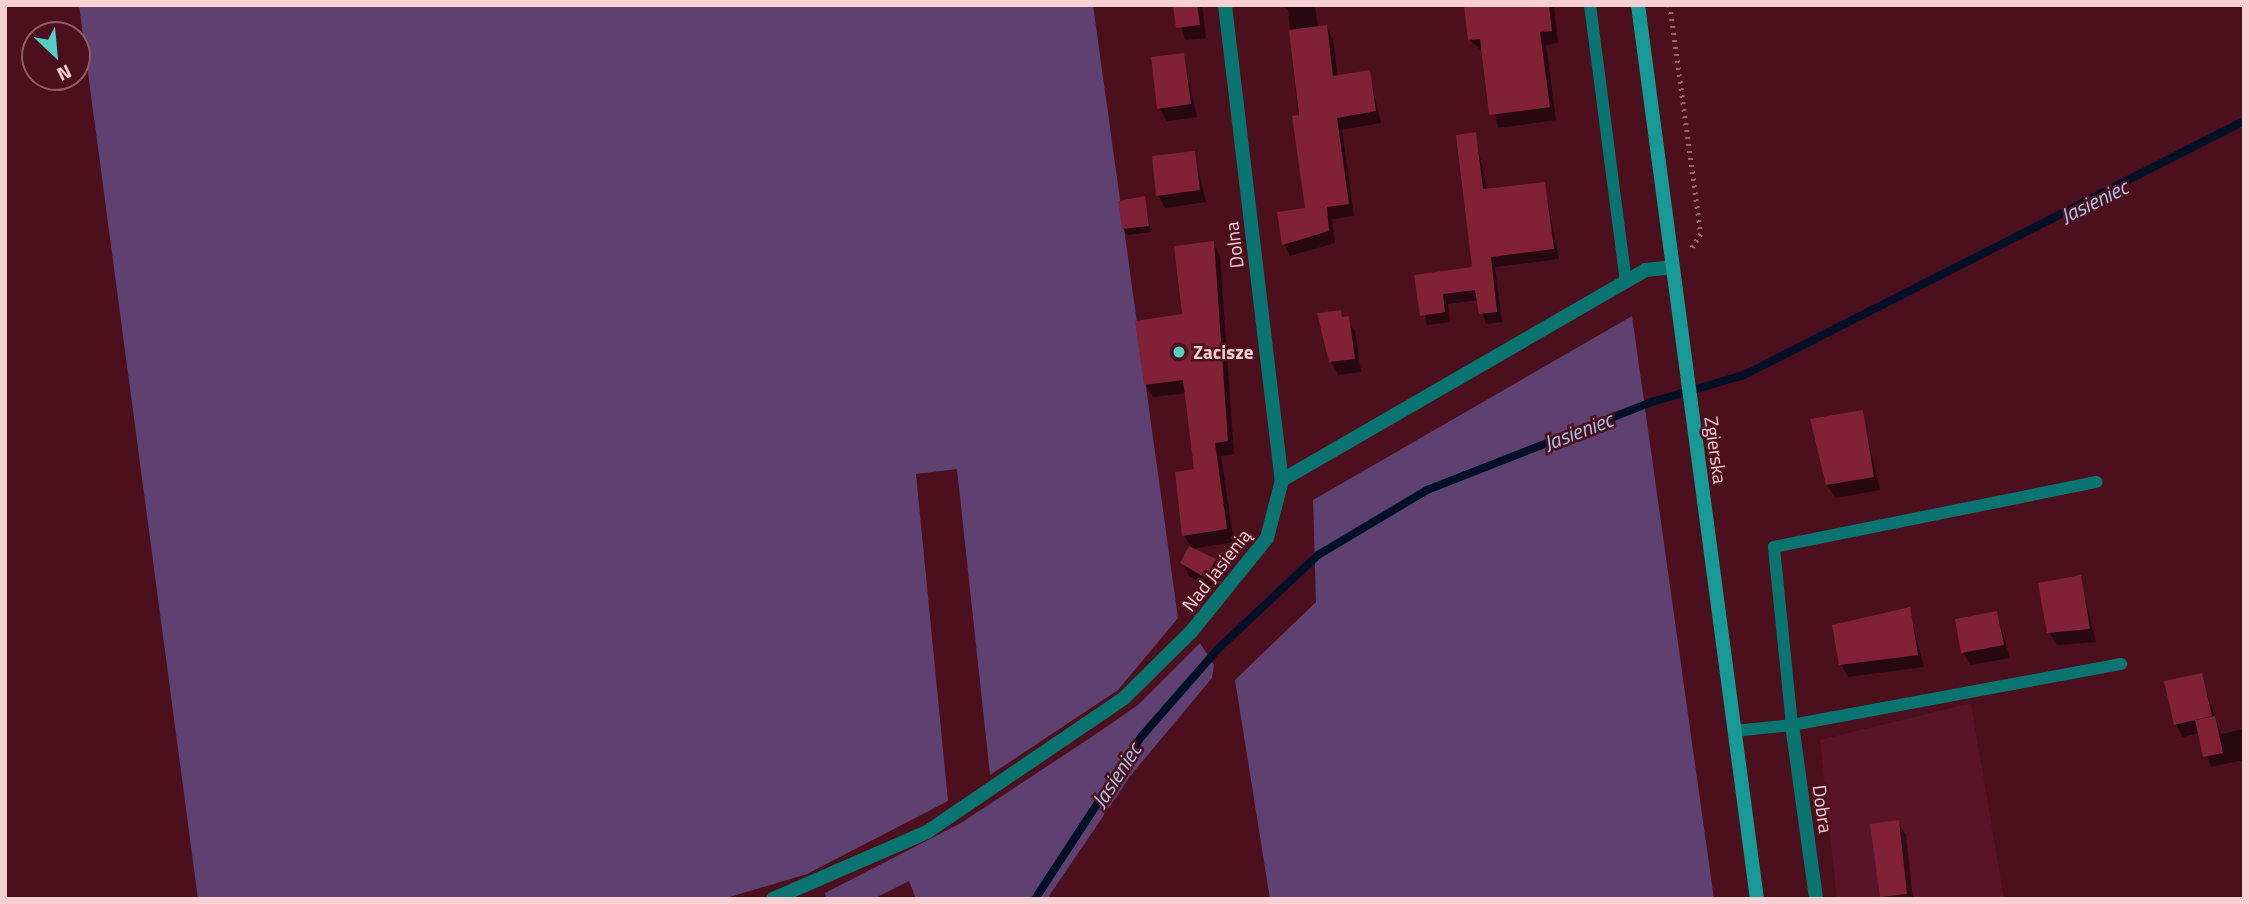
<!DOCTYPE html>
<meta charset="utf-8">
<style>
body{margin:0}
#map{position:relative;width:2249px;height:904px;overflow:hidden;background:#4b0f1e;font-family:"Titillium Web",sans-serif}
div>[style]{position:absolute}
.built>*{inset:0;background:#591527}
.green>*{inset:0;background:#5e4171}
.shadow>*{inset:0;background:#0007}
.stream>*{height:8px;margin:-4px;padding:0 4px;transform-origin:4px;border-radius:4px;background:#001127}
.building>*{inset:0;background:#802138}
.path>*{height:4.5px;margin-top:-2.25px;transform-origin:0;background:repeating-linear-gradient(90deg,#96636d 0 2px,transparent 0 7px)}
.lane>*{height:12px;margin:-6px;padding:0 6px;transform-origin:6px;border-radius:6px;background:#097470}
.street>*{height:14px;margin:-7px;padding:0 7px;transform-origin:7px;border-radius:7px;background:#097470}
.secondary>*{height:14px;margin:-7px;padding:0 7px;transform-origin:7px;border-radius:7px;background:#179a95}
.dots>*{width:19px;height:19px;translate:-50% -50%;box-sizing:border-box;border:4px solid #4b0f1e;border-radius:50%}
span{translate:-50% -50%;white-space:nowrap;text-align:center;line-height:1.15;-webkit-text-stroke:5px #4b0f1e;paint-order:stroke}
.street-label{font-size:19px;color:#f7d0d4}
.poi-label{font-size:19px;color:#f7d0d4;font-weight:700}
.left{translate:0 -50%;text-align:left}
.water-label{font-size:21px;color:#a5c8ec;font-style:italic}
.frame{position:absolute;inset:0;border:7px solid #f7d0d4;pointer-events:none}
.north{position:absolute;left:21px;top:21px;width:70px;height:70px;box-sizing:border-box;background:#4b0f1e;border:2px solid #905c67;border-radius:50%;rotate:154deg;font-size:19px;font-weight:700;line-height:28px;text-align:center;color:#f7d0d4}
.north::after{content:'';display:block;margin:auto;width:24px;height:32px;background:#54cdc7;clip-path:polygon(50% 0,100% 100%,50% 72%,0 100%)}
</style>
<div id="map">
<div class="built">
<div style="clip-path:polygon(1971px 703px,2004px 899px,1837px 899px,1820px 740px)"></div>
</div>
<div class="green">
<div style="clip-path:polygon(79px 5px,1093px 5px,1178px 618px,1118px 690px,990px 775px,957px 469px,916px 474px,948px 801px,807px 874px,723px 899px,198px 899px)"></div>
<div style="clip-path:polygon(1632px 316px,1714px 899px,1270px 899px,1235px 680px,1316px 602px,1313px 500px)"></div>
<div style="clip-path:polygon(1200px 643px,1214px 665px,1212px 678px,1131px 775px,1047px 899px,916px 899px,909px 881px,873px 899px,826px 899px,825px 893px,961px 823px,1093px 736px,1138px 705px)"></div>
</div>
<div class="shadow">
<div style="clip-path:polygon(1175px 5px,1202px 5px,1206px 38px,1185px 40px)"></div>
<div style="clip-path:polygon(1281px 5px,1315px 5px,1318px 28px,1326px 27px,1333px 39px,1338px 77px,1369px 72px,1381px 123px,1342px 130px,1354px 216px,1332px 219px,1335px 243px,1290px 256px,1284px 244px,1307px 210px,1288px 10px)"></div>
<div style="clip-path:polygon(1466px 5px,1554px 5px,1558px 43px,1546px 45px,1556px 120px,1498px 128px,1483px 52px,1469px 39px)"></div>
<div style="clip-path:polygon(1183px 55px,1197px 117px,1167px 121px,1159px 108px)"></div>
<div style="clip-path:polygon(1475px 134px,1487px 190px,1544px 183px,1559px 259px,1495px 267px,1502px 322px,1486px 324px,1479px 300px,1448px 304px,1450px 322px,1427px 325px,1416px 276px,1474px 269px)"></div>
<div style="clip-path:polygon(1194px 153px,1206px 202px,1165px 208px,1158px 195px)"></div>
<div style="clip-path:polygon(1144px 198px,1151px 232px,1127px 235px,1123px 229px)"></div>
<div style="clip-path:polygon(1213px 243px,1220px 256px,1234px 454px,1221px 456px,1234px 542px,1191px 549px,1215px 561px,1223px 574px,1214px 590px,1189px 576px,1182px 563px,1191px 547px,1184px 536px,1196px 470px,1187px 393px,1153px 397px,1145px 384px,1184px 316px)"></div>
<div style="clip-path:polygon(1340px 312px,1355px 331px,1361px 372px,1338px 375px,1331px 362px)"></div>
<div style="clip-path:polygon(1862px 412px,1880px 490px,1835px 498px,1827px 485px)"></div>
<div style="clip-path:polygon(2080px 577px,2096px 642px,2057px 645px,2049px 632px)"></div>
<div style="clip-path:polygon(1909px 609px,1924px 667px,1848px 677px,1841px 664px)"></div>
<div style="clip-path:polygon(1997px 613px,2010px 658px,1970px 665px,1963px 652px)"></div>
<div style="clip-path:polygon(2201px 675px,2221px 734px,2244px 729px,2244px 760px,2211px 767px,2199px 733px,2183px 737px,2175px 724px)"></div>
<div style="clip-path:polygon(1898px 822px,1906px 835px,1913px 899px,1883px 899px)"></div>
</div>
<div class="stream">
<div style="left:1035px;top:899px;width:194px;rotate:-56.8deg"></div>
<div style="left:1141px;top:737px;width:118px;rotate:-48.8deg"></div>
<div style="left:1219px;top:648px;width:136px;rotate:-43.2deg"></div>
<div style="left:1318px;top:555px;width:127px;rotate:-30.8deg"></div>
<div style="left:1427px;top:490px;width:242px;rotate:-21.4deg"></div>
<div style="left:1652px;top:402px;width:96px;rotate:-16.4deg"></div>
<div style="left:1744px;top:375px;width:561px;rotate:-26.93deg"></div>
</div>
<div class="building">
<div style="clip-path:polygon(1173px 5px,1197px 5px,1200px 25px,1176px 28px)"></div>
<div style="clip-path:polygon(1464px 5px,1549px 5px,1552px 31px,1540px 32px,1550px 107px,1489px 115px,1480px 39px,1468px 40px)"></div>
<div style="clip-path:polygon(1327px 25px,1333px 76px,1370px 70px,1376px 111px,1337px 118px,1349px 204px,1327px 207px,1329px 231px,1282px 245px,1277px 212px,1305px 208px,1292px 116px,1299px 115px,1289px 30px)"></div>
<div style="clip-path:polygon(1184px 53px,1191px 104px,1157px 109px,1151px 57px)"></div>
<div style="clip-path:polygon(1476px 132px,1483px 189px,1545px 182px,1554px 249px,1491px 257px,1497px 312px,1479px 314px,1475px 290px,1443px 294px,1445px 312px,1420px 316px,1414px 275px,1472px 267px,1456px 135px)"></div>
<div style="clip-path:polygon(1195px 151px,1200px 190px,1156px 196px,1152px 156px)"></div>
<div style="clip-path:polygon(1145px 196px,1149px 226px,1122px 229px,1118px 201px)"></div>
<div style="clip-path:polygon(1214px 241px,1228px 441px,1215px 443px,1227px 529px,1182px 536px,1175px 472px,1194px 469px,1183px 380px,1144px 385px,1135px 321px,1182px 314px,1174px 246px)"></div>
<div style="clip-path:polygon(1341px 310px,1342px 317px,1349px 316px,1355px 359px,1329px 362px,1317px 313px)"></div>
<div style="clip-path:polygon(1863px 410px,1874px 477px,1826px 485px,1810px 419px)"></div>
<div style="clip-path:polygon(1189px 546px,1216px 559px,1206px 578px,1180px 563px)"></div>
<div style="clip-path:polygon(2081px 575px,2090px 629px,2047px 633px,2038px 583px)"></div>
<div style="clip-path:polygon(1910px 607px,1918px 655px,1839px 665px,1832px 625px)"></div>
<div style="clip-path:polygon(1997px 611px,2004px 645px,1961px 653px,1955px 619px)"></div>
<div style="clip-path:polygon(2202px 673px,2212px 716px,2174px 725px,2164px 681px)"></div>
<div style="clip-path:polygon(2215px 716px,2223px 753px,2203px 757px,2195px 720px)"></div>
<div style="clip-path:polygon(1899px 820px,1907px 894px,1880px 897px,1870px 824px)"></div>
</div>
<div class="path">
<div style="left:1670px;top:5px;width:231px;rotate:82.3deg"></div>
<div style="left:1701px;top:234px;width:20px;rotate:123deg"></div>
</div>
<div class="lane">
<div style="left:1590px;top:5px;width:278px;rotate:82.6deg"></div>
<div style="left:1792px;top:725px;width:335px;rotate:-10.5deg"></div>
<div style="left:1734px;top:731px;width:58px;rotate:-5.9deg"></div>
<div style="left:1792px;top:725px;width:179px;rotate:-95.8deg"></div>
<div style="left:1774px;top:547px;width:329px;rotate:-11.4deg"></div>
</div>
<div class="street">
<div style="left:1225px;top:5px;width:478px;rotate:83.2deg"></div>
<div style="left:1792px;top:725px;width:176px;rotate:82.1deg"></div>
<div style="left:773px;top:899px;width:168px;rotate:-23.5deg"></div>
<div style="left:927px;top:832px;width:238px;rotate:-34.2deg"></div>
<div style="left:1124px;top:698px;width:94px;rotate:-44.6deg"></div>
<div style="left:1191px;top:632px;width:121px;rotate:-51deg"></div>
<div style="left:1267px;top:538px;width:60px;rotate:-75.5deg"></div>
<div style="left:1282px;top:480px;width:419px;rotate:-30deg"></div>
<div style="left:1645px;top:270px;width:27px;rotate:-6deg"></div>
</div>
<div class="secondary">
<div style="left:1638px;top:5px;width:902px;rotate:82.42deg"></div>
</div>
<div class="dots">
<div style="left:1179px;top:352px;background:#54cdc7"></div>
</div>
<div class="street-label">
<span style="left:1234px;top:245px;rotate:-97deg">Dolna</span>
<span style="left:1716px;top:450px;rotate:82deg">Zgierska</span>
<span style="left:1216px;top:570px;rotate:-52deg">Nad Jasienią</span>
<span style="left:1823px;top:809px;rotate:82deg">Dobra</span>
</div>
<div class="poi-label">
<span class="left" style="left:1193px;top:352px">Zacisze</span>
</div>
<div class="water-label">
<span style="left:2094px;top:201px;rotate:-26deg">Jasieniec</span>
<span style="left:1578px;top:431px;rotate:-21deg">Jasieniec</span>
<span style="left:1116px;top:775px;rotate:-57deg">Jasieniec</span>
</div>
<div class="frame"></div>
<div class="north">N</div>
</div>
